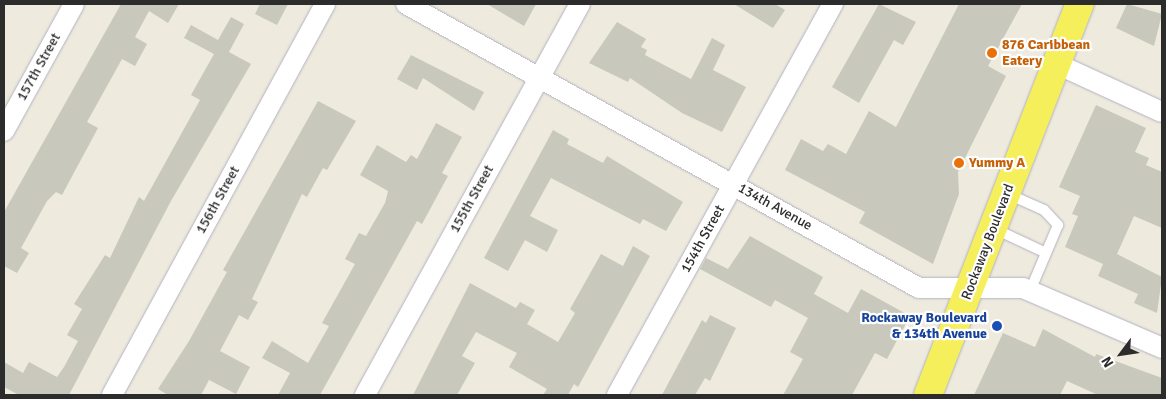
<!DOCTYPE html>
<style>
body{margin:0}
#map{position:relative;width:1166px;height:399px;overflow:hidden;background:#eeeade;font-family:Signika,sans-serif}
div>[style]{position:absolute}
.building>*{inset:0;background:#c9c8bc}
.roads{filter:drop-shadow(0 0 1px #b2b2c0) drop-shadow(0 0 1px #b2b2c0)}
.lane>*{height:10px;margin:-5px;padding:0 5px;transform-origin:5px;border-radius:5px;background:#fff}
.street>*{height:20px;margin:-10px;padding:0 10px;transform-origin:10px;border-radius:10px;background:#fff}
.primary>*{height:28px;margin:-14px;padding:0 14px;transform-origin:14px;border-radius:14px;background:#f5ef5c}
.dots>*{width:14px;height:14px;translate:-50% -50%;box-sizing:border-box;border:2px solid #fff;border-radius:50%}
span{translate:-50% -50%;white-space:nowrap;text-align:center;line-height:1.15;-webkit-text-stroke:4.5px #fff;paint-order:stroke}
.food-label{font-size:14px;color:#c56008;font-weight:700}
.left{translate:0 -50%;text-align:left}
.street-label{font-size:14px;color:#2c2c2c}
.transit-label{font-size:14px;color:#164399;font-weight:700}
.right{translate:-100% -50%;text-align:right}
.frame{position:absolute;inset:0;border:5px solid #2c2c2c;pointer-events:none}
.north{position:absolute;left:1096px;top:329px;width:50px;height:50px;-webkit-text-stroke:4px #fff;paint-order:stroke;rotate:239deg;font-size:14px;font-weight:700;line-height:20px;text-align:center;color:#2c2c2c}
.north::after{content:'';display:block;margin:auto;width:18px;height:22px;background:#2c2c2c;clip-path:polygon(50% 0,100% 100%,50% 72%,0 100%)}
</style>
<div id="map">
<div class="building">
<div style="clip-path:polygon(121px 4px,179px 4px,168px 23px,149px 11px,135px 37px,147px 44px,135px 66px,122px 59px,87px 122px,98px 128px,62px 195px,56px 192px,47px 201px,21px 248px,29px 253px,17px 273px,4px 266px,4px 212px)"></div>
<div style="clip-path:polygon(260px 4px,288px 4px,277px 25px,255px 14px)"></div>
<div style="clip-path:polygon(487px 4px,536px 4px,524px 26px)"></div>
<div style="clip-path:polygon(734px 4px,775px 4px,785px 10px,773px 28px)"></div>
<div style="clip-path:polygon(879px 4px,916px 22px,903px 45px,894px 40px,859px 103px,832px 87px)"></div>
<div style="clip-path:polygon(959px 4px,1022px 4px,988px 66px,1006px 76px,958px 172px,959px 194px,933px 264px,859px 223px,865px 212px,785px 170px,801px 139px,823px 151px,828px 144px,846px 154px,869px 111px,896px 127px)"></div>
<div style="clip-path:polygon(1127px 4px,1162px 14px,1154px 46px,1116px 28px)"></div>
<div style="clip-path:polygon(231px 17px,244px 24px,229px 52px,251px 64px,171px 201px,69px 395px,19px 395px,4px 387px,4px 362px,23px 373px,29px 362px,57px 377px,64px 367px,78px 341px,67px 335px,82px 309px,74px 304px,105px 255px,110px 258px,139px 197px,144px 201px,200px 100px,191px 95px,214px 54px,184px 38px,191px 25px,218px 40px)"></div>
<div style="clip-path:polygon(617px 22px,646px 39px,641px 47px,647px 50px,645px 55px,691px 79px,712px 38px,725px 45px,713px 70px,746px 87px,722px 132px,682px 113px,630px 78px,628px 82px,589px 63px)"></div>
<div style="clip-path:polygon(411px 55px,484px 92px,474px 111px,423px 78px,417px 90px,397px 79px)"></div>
<div style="clip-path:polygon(318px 101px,356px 121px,327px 170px,323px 168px,307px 197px,302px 194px,252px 299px,258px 302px,248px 320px,239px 315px,220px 351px,250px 367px,236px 394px,209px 380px,201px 395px,168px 395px,158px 389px,189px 341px,227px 272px,223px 270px)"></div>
<div style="clip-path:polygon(1096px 105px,1146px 128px,1135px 152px,1149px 158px,1146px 165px,1162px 172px,1162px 228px,1134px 216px,1117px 254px,1162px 277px,1157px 313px,1134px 303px,1138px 294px,1098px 276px,1103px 264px,1065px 247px,1078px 216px,1072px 214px,1080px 196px,1059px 187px)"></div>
<div style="clip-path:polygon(436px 123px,462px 137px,442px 173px,448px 176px,422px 224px,417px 221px,320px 395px,278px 395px,290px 373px,262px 358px,272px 341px,308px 363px,329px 326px,322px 323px,355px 264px,345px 259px,359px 233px,366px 236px,385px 203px,388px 191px,360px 175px,377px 145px,406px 162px,411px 155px,417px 159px)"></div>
<div style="clip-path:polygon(553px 130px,569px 139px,567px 144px,603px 163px,607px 156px,683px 202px,666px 231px,643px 219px,640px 224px,551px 178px,530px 216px,558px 230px,547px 252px,525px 240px,508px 271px,484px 258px)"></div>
<div style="clip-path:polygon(750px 236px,823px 277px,814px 294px,848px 313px,861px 289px,910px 316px,887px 359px,875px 353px,852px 395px,783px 395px,803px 359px,790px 352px,808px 318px,775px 300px,771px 307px,700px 269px,706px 258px,728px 269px)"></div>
<div style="clip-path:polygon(633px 246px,650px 256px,578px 387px,574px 384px,568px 395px,543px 395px,547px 389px,509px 367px,517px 353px,476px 332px,462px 356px,475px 363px,457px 395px,413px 395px,470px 283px,516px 308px,520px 302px,535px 310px,527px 324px,558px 342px,575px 313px,570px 309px,601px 254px,623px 266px)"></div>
<div style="clip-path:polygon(710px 315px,736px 328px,710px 381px,705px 378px,695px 395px,662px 395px,702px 320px,706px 323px)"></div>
<div style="clip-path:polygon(1043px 329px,1095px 357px,1096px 354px,1162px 378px,1162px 395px,1098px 395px,1067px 381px,1060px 395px,974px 395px,1003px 333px,1035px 347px)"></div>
</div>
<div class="roads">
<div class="lane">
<div style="left:1008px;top:194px;width:39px;rotate:24deg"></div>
<div style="left:1044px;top:210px;width:21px;rotate:47deg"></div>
<div style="left:1058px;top:225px;width:72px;rotate:113deg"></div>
<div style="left:995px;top:229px;width:56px;rotate:25.2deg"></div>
</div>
<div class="street">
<div style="left:406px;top:4px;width:586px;rotate:28.97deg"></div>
<div style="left:919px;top:288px;width:104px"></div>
<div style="left:1023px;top:288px;width:151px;rotate:23.3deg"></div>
<div style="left:1057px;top:64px;width:115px;rotate:24.6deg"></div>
<div style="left:4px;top:131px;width:145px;rotate:-61.1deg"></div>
<div style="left:112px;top:395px;width:445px;rotate:-61.4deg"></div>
<div style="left:365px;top:395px;width:446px;rotate:-61.2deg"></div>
<div style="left:617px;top:395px;width:447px;rotate:-61.1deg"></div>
</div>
<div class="primary">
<div style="left:928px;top:395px;width:420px;rotate:-68.8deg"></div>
</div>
</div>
<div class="dots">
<div style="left:992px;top:53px;background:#e8710a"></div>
<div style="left:959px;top:163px;background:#e8710a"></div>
<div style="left:997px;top:326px;background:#1a4fb4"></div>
</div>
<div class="food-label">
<span class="left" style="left:1002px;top:53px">876 Caribbean<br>Eatery</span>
<span class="left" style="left:969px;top:163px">Yummy A</span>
</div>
<div class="street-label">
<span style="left:39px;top:67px;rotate:-61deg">157th Street</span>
<span style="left:472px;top:199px;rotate:-61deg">155th Street</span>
<span style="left:218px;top:200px;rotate:-61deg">156th Street</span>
<span style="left:775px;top:207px;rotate:29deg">134th Avenue</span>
<span style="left:703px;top:239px;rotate:-61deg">154th Street</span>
<span style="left:988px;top:242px;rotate:-69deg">Rockaway Boulevard</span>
</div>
<div class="transit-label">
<span class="right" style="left:987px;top:326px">Rockaway Boulevard<br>&amp; 134th Avenue</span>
</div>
<div class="frame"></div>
<div class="north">N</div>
</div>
